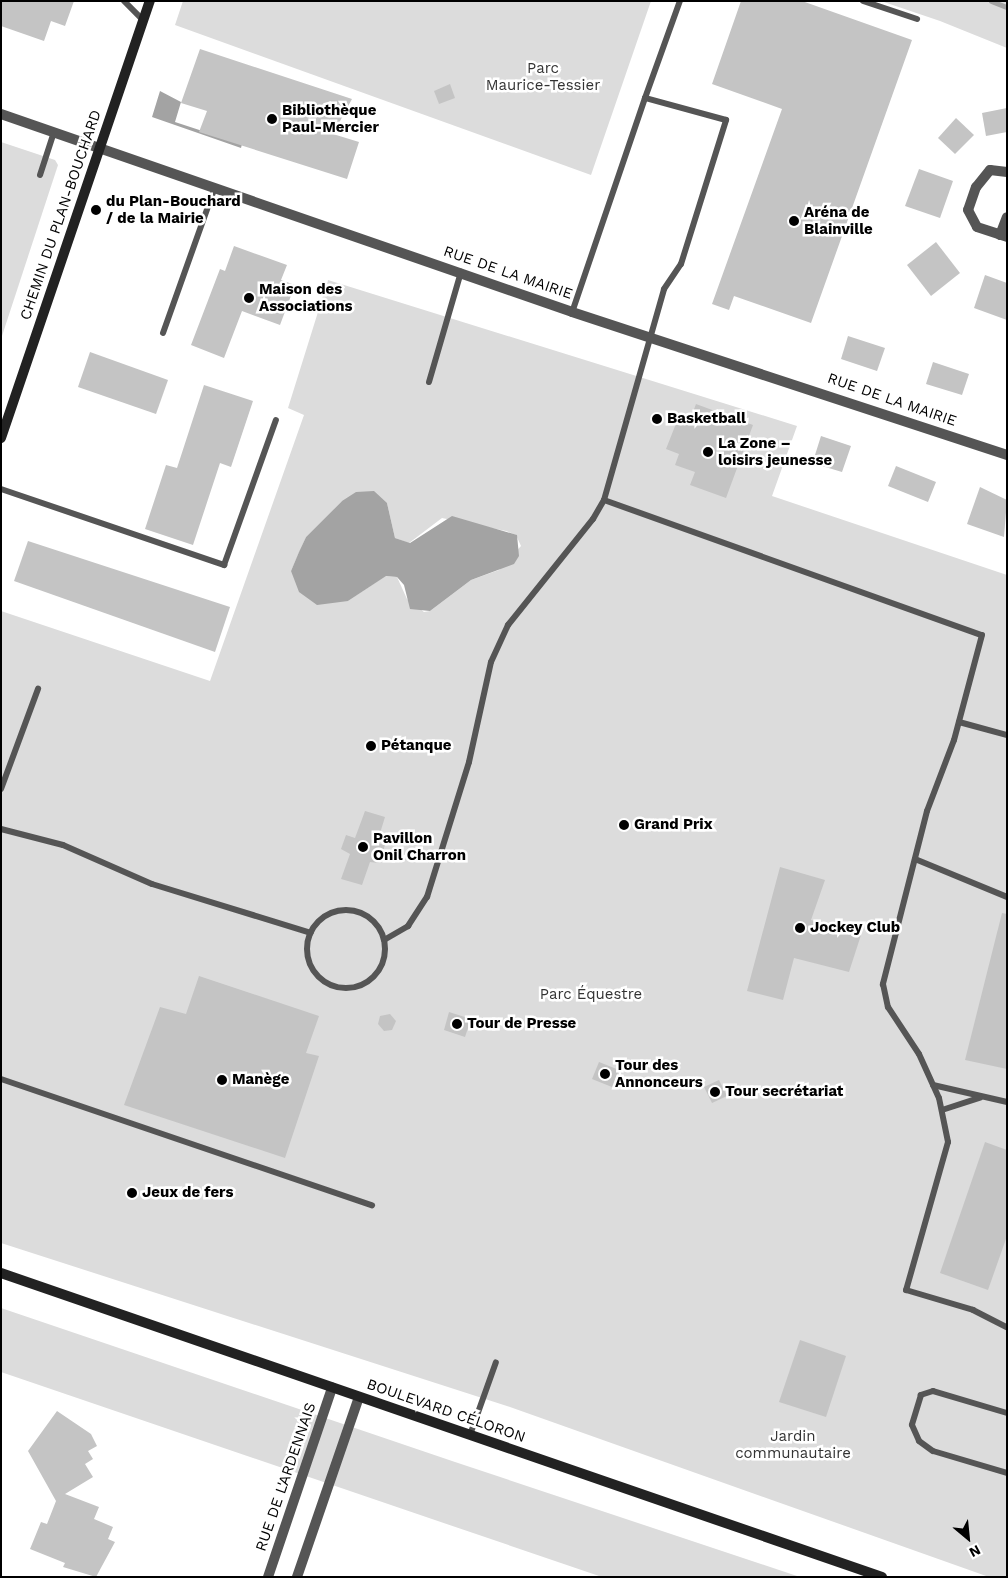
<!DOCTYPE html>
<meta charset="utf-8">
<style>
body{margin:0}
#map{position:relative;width:1008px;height:1578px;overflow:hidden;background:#fff;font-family:"Work Sans",sans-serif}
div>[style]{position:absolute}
.green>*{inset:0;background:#dcdcdc}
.water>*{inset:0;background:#a3a3a3}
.stream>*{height:5px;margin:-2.5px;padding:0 2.5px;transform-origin:2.5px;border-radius:2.5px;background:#a3a3a3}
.building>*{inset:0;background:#c4c4c4}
.lane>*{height:6px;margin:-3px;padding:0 3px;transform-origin:3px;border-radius:3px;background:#555}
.lane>.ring{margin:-3px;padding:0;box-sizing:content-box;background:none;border:6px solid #555;border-radius:50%}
.street>*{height:10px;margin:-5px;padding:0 5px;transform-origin:5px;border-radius:5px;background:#555}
.secondary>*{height:10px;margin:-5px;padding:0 5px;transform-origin:5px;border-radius:5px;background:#222}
.dots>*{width:14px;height:14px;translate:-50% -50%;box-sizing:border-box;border:2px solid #fff;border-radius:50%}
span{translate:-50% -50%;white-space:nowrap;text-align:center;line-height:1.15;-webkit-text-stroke:5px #fff;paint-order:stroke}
.park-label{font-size:15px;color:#333}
.poi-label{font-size:15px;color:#000;font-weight:700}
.left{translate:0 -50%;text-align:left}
.street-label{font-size:15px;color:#000}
.frame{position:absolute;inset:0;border:2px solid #000;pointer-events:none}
.north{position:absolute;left:943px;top:1513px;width:50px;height:50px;-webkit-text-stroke:4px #fff;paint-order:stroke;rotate:152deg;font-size:14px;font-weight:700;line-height:20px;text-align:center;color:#000}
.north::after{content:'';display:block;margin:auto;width:18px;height:22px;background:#000;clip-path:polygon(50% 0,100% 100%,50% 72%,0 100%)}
</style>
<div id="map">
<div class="green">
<div style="clip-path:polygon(183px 1px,651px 1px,591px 175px,175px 25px)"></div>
<div style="clip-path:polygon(881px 1px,1007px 1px,1007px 48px,940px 21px)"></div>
<div style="clip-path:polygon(1px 142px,55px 160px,58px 165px,1px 339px)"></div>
<div style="clip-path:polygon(evenodd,328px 280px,797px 426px,772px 496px,1007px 575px,1007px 1577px,989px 1577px,510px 1407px,1px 1243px,1px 611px,210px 681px,304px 415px,288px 408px,328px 280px,342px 501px,387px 503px,395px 538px,409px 543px,442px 518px,506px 531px,516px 535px,521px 546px,499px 570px,471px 580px,430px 611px,424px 612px,407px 599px,397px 577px,385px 576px,348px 601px,291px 571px,306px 537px,342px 501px)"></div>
<div style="clip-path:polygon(1px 1308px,455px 1462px,800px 1577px,602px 1577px,1px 1372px)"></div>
</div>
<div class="water">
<div style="clip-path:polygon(160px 91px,181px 102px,175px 122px,242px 144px,241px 148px,152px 117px)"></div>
<div style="clip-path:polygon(374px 491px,387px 503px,395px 538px,410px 543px,452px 516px,517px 535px,519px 556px,514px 564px,471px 580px,430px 611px,410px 609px,404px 585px,397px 577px,386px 576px,348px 601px,317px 605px,299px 592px,291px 571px,299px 552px,306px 537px,342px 501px,356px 492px)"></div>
</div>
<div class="stream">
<div style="left:991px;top:1px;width:17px;rotate:21deg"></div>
</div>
<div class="building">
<div style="clip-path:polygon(1px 1px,74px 1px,65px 26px,51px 21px,44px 41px,1px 26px)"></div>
<div style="clip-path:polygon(741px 1px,802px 1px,912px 40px,811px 323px,734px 296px,729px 310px,712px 304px,782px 109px,712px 84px)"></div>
<div style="clip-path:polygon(200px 49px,352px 99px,333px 134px,359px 142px,347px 179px,199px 132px,207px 111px,181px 103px)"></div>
<div style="clip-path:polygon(450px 84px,455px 98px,439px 104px,434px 91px)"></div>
<div style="clip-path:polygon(1007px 108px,1007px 132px,986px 136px,982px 113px)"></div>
<div style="clip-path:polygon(956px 118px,974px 135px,955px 154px,938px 138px)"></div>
<div style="clip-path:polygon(919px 169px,953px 181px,940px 218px,905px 206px)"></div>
<div style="clip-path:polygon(936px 242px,960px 273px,931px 296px,907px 265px)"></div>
<div style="clip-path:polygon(234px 246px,287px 265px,281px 280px,295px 285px,280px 325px,242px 311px,224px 358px,191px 345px,220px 269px,225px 271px)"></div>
<div style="clip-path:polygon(985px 275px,1007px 283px,1007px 320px,974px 308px)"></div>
<div style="clip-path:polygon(848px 336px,885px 348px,877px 371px,841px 359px)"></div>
<div style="clip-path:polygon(90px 352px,168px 380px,156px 414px,78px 387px)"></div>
<div style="clip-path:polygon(933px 362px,969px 374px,962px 395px,926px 384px)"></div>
<div style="clip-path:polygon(204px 385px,253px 401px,231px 467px,220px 463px,193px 545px,145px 529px,166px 465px,177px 468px)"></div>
<div style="clip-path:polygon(696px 404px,753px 425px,726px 498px,690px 485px,695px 472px,675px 465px,679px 454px,666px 449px,679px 416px,690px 420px)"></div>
<div style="clip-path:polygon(821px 436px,851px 446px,842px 472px,822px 466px,824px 459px,815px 455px)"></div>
<div style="clip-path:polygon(896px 466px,936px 482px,928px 502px,888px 486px)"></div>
<div style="clip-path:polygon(980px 487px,1007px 500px,1004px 537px,967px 524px)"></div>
<div style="clip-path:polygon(28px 541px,230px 607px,215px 652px,14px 581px)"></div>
<div style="clip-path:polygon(365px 811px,385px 817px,377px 843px,385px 845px,379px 863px,370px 862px,362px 885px,341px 879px,350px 854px,341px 849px,346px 835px,355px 838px)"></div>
<div style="clip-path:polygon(780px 867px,825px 880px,811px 920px,861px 935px,849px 972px,794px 958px,783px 1000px,747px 991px)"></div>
<div style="clip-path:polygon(1002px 913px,1007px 914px,1007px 1069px,965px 1060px)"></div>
<div style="clip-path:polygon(199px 976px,319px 1016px,306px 1053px,319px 1056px,285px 1158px,124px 1105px,160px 1007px,186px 1014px)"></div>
<div style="clip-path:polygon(449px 1012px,471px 1019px,465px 1037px,444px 1030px)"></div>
<div style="clip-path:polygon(390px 1014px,396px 1021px,392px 1030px,384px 1031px,378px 1024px,380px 1016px)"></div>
<div style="clip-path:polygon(599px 1062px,619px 1070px,612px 1087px,592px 1079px)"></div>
<div style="clip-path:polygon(719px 1080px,727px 1096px,712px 1103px,704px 1087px)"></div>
<div style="clip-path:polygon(985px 1142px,1007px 1150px,1007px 1236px,988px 1290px,940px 1273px)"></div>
<div style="clip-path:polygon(800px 1340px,846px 1356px,826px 1417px,779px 1402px)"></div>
<div style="clip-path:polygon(57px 1411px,91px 1434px,97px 1446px,88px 1451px,93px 1459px,85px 1464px,93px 1477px,65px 1494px,99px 1507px,94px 1519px,113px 1527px,108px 1539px,115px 1542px,96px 1577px,63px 1567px,65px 1563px,30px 1549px,41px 1522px,47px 1524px,56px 1501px,28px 1451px)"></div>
</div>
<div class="lane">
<div style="left:124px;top:1px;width:28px;rotate:45deg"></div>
<div style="left:863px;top:1px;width:57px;rotate:18.4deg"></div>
<div style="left:645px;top:98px;width:103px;rotate:-70.2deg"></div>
<div style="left:40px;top:175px;width:45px;rotate:-72deg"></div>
<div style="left:163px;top:333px;width:155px;rotate:-70.4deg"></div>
<div style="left:429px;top:382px;width:115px;rotate:-73.8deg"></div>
<div style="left:1px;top:489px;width:236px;rotate:18.8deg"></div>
<div style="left:224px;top:565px;width:154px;rotate:-70.3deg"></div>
<div style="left:604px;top:500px;width:401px;rotate:19.7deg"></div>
<div style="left:982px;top:635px;width:109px;rotate:104.9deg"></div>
<div style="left:954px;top:740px;width:76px;rotate:110.8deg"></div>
<div style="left:927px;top:811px;width:179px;rotate:104.3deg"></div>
<div style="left:883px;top:984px;width:24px;rotate:78deg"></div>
<div style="left:888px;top:1007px;width:56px;rotate:56.6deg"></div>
<div style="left:919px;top:1054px;width:48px;rotate:65.6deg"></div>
<div style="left:939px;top:1098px;width:45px;rotate:78.4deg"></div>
<div style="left:948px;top:1142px;width:154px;rotate:105.8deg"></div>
<div style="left:906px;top:1290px;width:70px;rotate:16.6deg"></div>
<div style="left:973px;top:1310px;width:38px;rotate:27deg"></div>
<div style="left:959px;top:722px;width:50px;rotate:15.2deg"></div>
<div style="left:1px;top:789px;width:107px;rotate:-69.7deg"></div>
<div style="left:1px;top:829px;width:64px;rotate:14.5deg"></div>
<div style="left:63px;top:845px;width:97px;rotate:23.7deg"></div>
<div style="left:152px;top:884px;width:166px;rotate:17.1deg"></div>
<div style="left:915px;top:859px;width:100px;rotate:22.4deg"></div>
<div class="ring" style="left:307px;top:910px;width:72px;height:72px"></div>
<div style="left:384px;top:940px;width:28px;rotate:-30deg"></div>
<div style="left:408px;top:926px;width:35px;rotate:-57deg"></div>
<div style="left:427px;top:897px;width:141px;rotate:-72.7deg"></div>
<div style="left:469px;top:762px;width:102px;rotate:-77.6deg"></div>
<div style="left:491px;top:662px;width:41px;rotate:-65.3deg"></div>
<div style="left:508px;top:625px;width:136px;rotate:-51.3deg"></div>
<div style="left:593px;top:519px;width:22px;rotate:-60deg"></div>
<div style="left:604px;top:500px;width:219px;rotate:-74.1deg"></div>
<div style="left:664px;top:289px;width:30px;rotate:-56deg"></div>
<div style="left:681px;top:264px;width:151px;rotate:-72.6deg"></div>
<div style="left:726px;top:120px;width:84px;rotate:-164.8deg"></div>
<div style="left:645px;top:98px;width:226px;rotate:108.8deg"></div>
<div style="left:1px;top:1079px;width:392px;rotate:18.8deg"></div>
<div style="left:933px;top:1085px;width:76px;rotate:12.9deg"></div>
<div style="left:942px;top:1110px;width:40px;rotate:-18deg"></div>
<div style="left:1007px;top:1413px;width:77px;rotate:-163.4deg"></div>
<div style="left:933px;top:1391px;width:13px;rotate:162deg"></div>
<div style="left:921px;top:1395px;width:31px;rotate:107deg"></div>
<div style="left:912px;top:1425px;width:17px;rotate:66deg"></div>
<div style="left:919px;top:1441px;width:17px;rotate:36deg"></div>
<div style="left:933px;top:1451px;width:77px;rotate:16.6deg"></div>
<div style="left:470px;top:1435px;width:77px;rotate:-70.4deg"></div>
</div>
<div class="street">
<div style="left:1px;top:114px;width:604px;rotate:19.12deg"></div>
<div style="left:572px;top:312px;width:458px;rotate:18.2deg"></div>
<div style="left:1007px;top:172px;width:17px;rotate:-173deg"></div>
<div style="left:990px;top:170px;width:22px;rotate:129deg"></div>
<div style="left:976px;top:187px;width:24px;rotate:109deg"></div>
<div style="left:968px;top:210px;width:19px;rotate:62deg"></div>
<div style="left:977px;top:227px;width:32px;rotate:18deg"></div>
<div style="left:1000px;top:235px;width:19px;rotate:-69deg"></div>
<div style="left:268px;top:1577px;width:200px;rotate:-71.3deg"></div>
<div style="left:297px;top:1577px;width:190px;rotate:-71deg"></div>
</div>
<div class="secondary">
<div style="left:1px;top:438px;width:462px;rotate:-71.2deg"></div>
<div style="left:1px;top:1273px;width:932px;rotate:19.04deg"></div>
</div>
<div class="dots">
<div style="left:272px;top:119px;background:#000"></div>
<div style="left:96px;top:210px;background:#000"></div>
<div style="left:794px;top:221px;background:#000"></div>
<div style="left:249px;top:298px;background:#000"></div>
<div style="left:657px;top:419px;background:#000"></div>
<div style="left:708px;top:452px;background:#000"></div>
<div style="left:371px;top:746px;background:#000"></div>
<div style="left:624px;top:825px;background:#000"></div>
<div style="left:363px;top:847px;background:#000"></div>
<div style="left:800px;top:928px;background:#000"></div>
<div style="left:457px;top:1024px;background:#000"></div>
<div style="left:605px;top:1074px;background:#000"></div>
<div style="left:222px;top:1080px;background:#000"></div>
<div style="left:715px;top:1092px;background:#000"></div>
<div style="left:132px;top:1193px;background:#000"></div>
</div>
<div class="park-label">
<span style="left:543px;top:77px">Parc<br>Maurice-Tessier</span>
<span style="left:591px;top:995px">Parc Équestre</span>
<span style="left:793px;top:1445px">Jardin<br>communautaire</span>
</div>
<div class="poi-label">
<span class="left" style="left:282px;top:119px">Bibliothèque<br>Paul-Mercier</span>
<span class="left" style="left:106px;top:210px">du Plan-Bouchard<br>/ de la Mairie</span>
<span class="left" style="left:804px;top:221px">Aréna de<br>Blainville</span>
<span class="left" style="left:259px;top:298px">Maison des<br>Associations</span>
<span class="left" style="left:667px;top:419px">Basketball</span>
<span class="left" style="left:718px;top:452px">La Zone –<br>loisirs jeunesse</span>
<span class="left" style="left:381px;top:746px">Pétanque</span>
<span class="left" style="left:634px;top:825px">Grand Prix</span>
<span class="left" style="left:373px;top:847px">Pavillon<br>Onil Charron</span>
<span class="left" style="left:810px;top:928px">Jockey Club</span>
<span class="left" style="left:467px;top:1024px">Tour de Presse</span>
<span class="left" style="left:615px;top:1074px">Tour des<br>Annonceurs</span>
<span class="left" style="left:232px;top:1080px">Manège</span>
<span class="left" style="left:725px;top:1092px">Tour secrétariat</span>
<span class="left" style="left:142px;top:1193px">Jeux de fers</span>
</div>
<div class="street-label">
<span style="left:61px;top:215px;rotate:-71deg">CHEMIN DU PLAN-BOUCHARD</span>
<span style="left:508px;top:273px;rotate:19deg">RUE DE LA MAIRIE</span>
<span style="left:892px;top:400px;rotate:19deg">RUE DE LA MAIRIE</span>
<span style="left:446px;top:1411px;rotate:19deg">BOULEVARD CÉLORON</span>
<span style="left:286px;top:1477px;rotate:-71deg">RUE DE L'ARDENNAIS</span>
</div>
<div class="frame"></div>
<div class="north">N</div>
</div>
